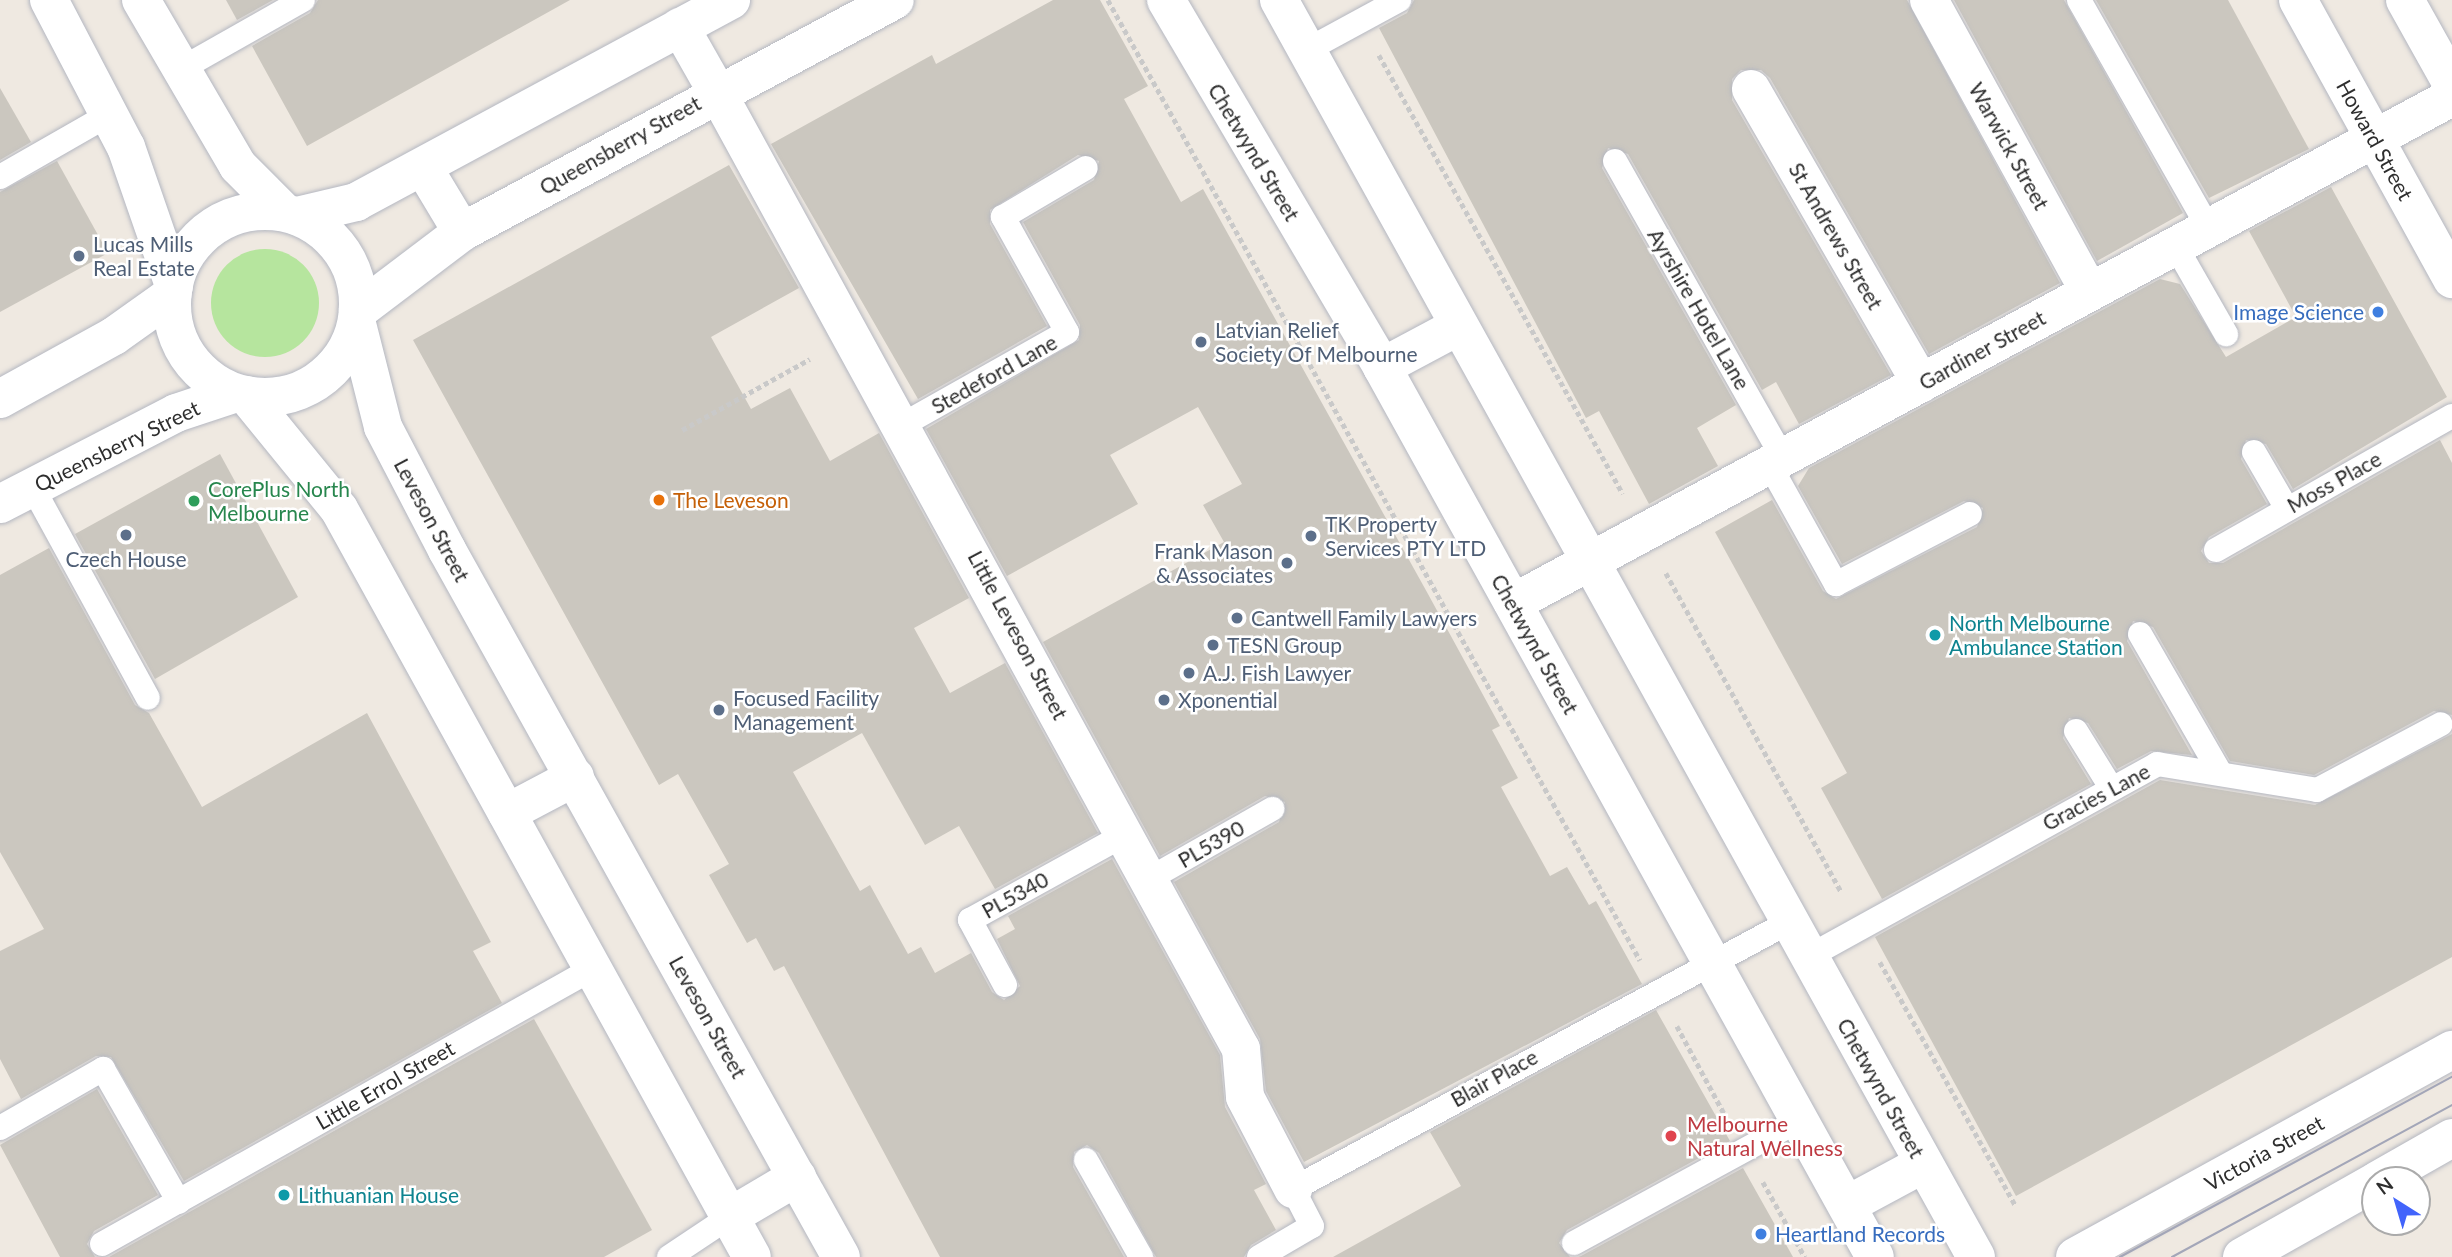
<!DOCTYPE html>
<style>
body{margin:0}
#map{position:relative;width:2452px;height:1257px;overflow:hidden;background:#efe9e1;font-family:Lato,sans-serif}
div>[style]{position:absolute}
.green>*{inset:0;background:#b6e59e}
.round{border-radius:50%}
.building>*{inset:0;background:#cbc7bf}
.path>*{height:4.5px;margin-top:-2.25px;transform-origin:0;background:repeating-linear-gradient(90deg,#c9c9c9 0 5px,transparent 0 8.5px)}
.roads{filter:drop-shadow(0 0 2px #b4b7c1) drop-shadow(0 0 2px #b4b7c1)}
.service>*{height:24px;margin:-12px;padding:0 12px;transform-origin:12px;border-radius:12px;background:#fff}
.minor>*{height:38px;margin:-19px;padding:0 19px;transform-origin:19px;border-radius:19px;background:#fff}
.tertiary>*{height:38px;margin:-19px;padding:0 19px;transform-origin:19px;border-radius:19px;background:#fff}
.tertiary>.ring{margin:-19px;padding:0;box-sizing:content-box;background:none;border:38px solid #fff;border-radius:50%}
.tram>*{height:2px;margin:-1px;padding:0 1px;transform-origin:1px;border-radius:1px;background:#a3a6b8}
.dots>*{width:19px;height:19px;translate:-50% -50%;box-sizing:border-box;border:4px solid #fff;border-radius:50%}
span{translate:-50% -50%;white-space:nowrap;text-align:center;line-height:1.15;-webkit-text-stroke:5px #fff;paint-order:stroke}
.street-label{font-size:21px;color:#2e2e2e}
.service-label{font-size:21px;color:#4e5e75}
.left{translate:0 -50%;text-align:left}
.right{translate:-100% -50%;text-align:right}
.shop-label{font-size:21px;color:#366cbe}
.leisure-label{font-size:21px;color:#27864d}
.food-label{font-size:21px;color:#c56008}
.culture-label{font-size:21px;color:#0d838f}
.health-label{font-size:21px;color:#be3a42}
.north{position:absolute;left:2361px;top:1166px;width:70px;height:70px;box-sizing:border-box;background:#fff;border:2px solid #ababab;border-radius:50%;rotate:323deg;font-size:19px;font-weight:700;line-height:28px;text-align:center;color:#2e2e2e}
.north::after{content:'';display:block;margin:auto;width:24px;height:32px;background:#4264fb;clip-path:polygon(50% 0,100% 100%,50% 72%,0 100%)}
</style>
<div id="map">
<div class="green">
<div class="round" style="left:211px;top:249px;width:108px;height:108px"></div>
</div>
<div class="building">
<div style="clip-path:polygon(226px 0,273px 0,237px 20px)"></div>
<div style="clip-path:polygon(318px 0,570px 0,307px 146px,252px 46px,310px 13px)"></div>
<div style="clip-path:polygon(1053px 0,1100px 0,1148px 86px,1124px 99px,1181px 202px,1203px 189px,1428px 594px,1500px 726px,1492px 730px,1518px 778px,1501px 787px,1550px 876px,1567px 867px,1589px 905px,1596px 901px,1642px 984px,1304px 1162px,1266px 1091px,1260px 1039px,1174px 882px,1279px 822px,1285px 802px,1265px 796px,1160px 856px,1043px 642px,1224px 542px,1203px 505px,1242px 484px,1198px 407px,1110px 455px,1138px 504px,1007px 576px,926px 429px,1079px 340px,1080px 325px,1023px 222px,1094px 180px,1099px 161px,1078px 155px,990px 210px,990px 224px,1047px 326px,918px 399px,771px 144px,932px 55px,936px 64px)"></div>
<div style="clip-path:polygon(1414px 0,1907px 0,2060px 283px,1929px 354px,1770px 78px,1761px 70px,1741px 70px,1732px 79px,1732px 100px,1891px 375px,1799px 424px,1776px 382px,1762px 390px,1628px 154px,1608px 148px,1602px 168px,1736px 405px,1697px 428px,1718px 466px,1649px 504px,1599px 411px,1586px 418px,1379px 28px,1407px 13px)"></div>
<div style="clip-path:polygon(1954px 0,2064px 0,2183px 213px,2097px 261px)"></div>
<div style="clip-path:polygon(2096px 0,2228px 0,2309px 149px,2209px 198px)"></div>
<div style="clip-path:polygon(0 88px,31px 142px,0 160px)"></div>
<div style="clip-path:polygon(57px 161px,108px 253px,0 312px,0 192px)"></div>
<div style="clip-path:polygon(729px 165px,799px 288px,711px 337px,751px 409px,790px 388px,830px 461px,879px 433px,969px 598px,914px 628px,950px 693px,1005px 663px,1098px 833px,995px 889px,959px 826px,925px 845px,862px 733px,793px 772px,860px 891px,870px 885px,908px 954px,921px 947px,935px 973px,971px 953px,992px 992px,1004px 1000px,1020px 986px,997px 939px,1015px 929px,1008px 916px,1112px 859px,1220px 1055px,1225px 1107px,1266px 1184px,1254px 1190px,1276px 1230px,1251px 1245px,1244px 1257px,1156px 1257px,1099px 1153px,1087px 1145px,1074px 1152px,1073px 1167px,1124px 1257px,940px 1257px,784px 966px,774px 971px,756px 938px,747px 943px,709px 875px,729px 864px,678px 774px,659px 785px,413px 340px)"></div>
<div style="clip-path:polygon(2331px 187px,2447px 397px,2293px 489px,2266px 444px,2246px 440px,2241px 459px,2267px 504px,2209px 537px,2201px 551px,2209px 563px,2223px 563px,2440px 440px,2452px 463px,2452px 715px,2434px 711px,2314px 775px,2230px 761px,2153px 627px,2133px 621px,2127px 641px,2192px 755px,2151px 751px,2117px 769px,2088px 723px,2069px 718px,2063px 738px,2091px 784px,1882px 899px,1821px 788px,1847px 773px,1715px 532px,1772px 500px,1823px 591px,1836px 599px,1977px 527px,1983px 508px,1964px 501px,1842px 564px,1798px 486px,1809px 468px,2160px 279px,2180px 284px,2226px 357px,2296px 317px,2249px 231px)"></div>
<div style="clip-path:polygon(220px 454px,298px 597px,155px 679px,75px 534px)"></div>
<div style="clip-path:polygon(49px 548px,135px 705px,149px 713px,202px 807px,367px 713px,491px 942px,473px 951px,502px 1003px,184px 1181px,111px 1057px,96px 1056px,21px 1099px,0 1059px,0 951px,44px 929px,0 852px,0 575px)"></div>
<div style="clip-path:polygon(2452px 734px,2452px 957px,2016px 1196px,1875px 937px,2160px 780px,2315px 805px)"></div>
<div style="clip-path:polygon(1656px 1010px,1730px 1141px,1567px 1230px,1559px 1243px,1570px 1257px,1333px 1257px,1461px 1186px,1430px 1132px)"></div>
<div style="clip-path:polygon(534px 1019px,652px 1230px,604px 1257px,109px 1257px)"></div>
<div style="clip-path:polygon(97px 1089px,158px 1195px,94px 1231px,87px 1244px,95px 1257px,60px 1257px,0 1145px)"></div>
<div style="clip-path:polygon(1743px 1168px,1793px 1257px,1578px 1257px,1581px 1256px)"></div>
</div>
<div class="path">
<div style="left:1108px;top:0;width:1098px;rotate:61.01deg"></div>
<div style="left:1379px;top:55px;width:502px;rotate:60.93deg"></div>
<div style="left:682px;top:430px;width:146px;rotate:-29deg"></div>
<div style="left:1666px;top:573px;width:365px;rotate:61.2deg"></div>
<div style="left:1880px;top:962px;width:279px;rotate:60.9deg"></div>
<div style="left:1677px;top:1026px;width:103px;rotate:61.7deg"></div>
<div style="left:1763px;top:1182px;width:86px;rotate:60.8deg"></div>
</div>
<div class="roads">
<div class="service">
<div style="left:2079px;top:0;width:261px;rotate:60.4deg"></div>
<div style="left:1307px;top:50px;width:105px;rotate:-28.5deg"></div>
<div style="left:181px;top:69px;width:140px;rotate:-29.5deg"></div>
<div style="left:1615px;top:161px;width:339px;rotate:60.5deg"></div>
<div style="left:0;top:177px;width:127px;rotate:-29.8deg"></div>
<div style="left:2175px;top:245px;width:103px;rotate:60.2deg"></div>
<div style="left:904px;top:424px;width:187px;rotate:-29.4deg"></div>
<div style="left:1067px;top:332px;width:132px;rotate:-119.1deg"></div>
<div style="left:1003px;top:217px;width:96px;rotate:-30.6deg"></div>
<div style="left:2254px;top:452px;width:66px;rotate:59.9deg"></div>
<div style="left:1768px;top:462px;width:140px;rotate:60.9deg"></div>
<div style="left:1836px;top:584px;width:151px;rotate:-27.6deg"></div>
<div style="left:33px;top:488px;width:239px;rotate:61.3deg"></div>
<div style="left:2216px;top:550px;width:271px;rotate:-29.6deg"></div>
<div style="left:2140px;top:634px;width:158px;rotate:60deg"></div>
<div style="left:2076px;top:731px;width:65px;rotate:58.3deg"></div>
<div style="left:1149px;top:879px;width:142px;rotate:-29.6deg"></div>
<div style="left:1808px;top:957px;width:399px;rotate:-28.9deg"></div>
<div style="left:2157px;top:764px;width:162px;rotate:9.2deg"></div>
<div style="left:2317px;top:790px;width:140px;rotate:-28deg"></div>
<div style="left:1005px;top:985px;width:74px;rotate:-118.3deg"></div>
<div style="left:970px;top:920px;width:178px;rotate:-28.9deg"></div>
<div style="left:0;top:1128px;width:119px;rotate:-29.8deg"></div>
<div style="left:103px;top:1069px;width:153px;rotate:60.3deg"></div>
<div style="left:1086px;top:1160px;width:112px;rotate:60.4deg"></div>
<div style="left:1574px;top:1243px;width:255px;rotate:-28.6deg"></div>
<div style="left:102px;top:1244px;width:562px;rotate:-29.3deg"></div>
<div style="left:669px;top:1257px;width:72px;rotate:-33.7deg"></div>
<div style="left:1259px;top:1257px;width:61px;rotate:-30.3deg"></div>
<div style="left:1312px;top:1226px;width:42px;rotate:-117.2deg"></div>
<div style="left:1293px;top:1189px;width:563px;rotate:-28.29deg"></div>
</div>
<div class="minor">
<div style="left:49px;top:0;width:166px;rotate:62.4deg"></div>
<div style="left:126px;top:147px;width:147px;rotate:70.9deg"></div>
<div style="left:141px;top:0;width:192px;rotate:59.7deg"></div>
<div style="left:238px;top:166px;width:65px;rotate:45deg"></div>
<div style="left:1929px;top:0;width:332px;rotate:61.2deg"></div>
<div style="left:2298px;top:0;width:319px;rotate:61.1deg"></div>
<div style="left:2405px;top:0;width:96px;rotate:60.8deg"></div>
<div style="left:1751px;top:89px;width:340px;rotate:60deg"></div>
<div style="left:717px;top:92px;width:1091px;rotate:61.3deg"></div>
<div style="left:1241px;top:1049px;width:48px;rotate:85.2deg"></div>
<div style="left:1245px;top:1097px;width:104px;rotate:62.4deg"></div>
<div style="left:357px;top:324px;width:106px;rotate:75.8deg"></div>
<div style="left:383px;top:427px;width:139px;rotate:62.5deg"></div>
<div style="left:447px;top:550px;width:809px;rotate:60.87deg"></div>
<div style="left:246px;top:395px;width:147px;rotate:50.8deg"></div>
<div style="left:339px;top:509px;width:854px;rotate:61.1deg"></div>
<div style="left:1513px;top:603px;width:1067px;rotate:-28.32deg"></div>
<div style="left:507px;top:813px;width:77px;rotate:-27.9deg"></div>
<div style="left:729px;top:1217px;width:79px;rotate:-30.5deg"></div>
</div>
<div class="tertiary">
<div style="left:1166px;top:0;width:426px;rotate:59.5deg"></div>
<div style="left:1382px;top:367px;width:1017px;rotate:61.02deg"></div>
<div style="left:1279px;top:0;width:1437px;rotate:60.99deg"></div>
<div style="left:680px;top:27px;width:75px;rotate:60.4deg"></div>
<div style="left:423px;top:167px;width:76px;rotate:59deg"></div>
<div class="ring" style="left:172px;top:211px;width:148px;height:148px"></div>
<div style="left:297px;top:216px;width:61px;rotate:-13.3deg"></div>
<div style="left:356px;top:202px;width:426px;rotate:-28.3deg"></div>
<div style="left:358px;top:311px;width:131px;rotate:-37.2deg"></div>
<div style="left:462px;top:232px;width:491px;rotate:-28.2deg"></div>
<div style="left:1382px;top:367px;width:85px;rotate:-28.1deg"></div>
<div style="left:0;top:399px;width:130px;rotate:-28.9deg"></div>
<div style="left:114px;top:336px;width:72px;rotate:-35.4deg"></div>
<div style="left:0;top:504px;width:198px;rotate:-27.3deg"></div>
<div style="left:176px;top:413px;width:63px;rotate:-18.4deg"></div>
<div style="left:2378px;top:1180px;width:85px;rotate:-29.6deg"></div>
<div style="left:1847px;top:1205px;width:86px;rotate:-28.3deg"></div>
<div style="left:2075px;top:1257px;width:430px;rotate:-28.8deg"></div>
<div style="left:2242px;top:1257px;width:153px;rotate:-29.4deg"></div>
</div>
</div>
<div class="tram">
<div style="left:2120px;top:1257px;width:378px;rotate:-28.5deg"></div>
<div style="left:2172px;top:1257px;width:319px;rotate:-28.5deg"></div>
</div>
<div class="dots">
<div style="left:79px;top:256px;background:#5c6f8a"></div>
<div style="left:2378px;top:312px;background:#3f7fe0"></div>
<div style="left:1201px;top:342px;background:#5c6f8a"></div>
<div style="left:659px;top:500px;background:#e8710a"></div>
<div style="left:194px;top:501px;background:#2e9e5b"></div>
<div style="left:126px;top:535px;background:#5c6f8a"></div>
<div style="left:1311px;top:536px;background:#5c6f8a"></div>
<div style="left:1287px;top:563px;background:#5c6f8a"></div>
<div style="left:1237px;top:618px;background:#5c6f8a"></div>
<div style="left:1935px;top:635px;background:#0f9aa8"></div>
<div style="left:1213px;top:645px;background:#5c6f8a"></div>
<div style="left:1189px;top:673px;background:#5c6f8a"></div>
<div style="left:1164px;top:700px;background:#5c6f8a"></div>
<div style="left:719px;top:710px;background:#5c6f8a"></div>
<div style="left:1671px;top:1136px;background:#e0444e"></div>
<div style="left:284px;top:1195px;background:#0f9aa8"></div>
<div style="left:1761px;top:1234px;background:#3f7fe0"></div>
</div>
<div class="street-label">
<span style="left:2375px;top:140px;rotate:61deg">Howard Street</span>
<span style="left:620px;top:145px;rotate:-29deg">Queensberry Street</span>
<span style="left:2009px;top:146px;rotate:61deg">Warwick Street</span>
<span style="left:1254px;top:152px;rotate:59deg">Chetwynd Street</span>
<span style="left:1836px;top:236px;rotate:60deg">St Andrews Street</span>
<span style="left:1699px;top:309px;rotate:60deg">Ayrshire Hotel Lane</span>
<span style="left:1982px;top:350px;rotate:-29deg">Gardiner Street</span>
<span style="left:994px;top:374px;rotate:-29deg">Stedeford Lane</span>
<span style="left:117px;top:446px;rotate:-26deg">Queensberry Street</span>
<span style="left:2334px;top:482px;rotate:-29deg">Moss Place</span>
<span style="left:432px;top:520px;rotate:62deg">Leveson Street</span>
<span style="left:1018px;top:635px;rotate:62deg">Little Leveson Street</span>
<span style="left:1535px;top:644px;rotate:61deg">Chetwynd Street</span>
<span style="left:2096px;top:797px;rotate:-28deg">Gracies Lane</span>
<span style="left:1211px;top:844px;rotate:-30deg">PL5390</span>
<span style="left:1015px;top:895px;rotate:-29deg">PL5340</span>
<span style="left:708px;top:1017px;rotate:61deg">Leveson Street</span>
<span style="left:1494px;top:1078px;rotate:-29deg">Blair Place</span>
<span style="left:385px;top:1085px;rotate:-30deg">Little Errol Street</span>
<span style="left:1881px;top:1088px;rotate:61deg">Chetwynd Street</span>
<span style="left:2264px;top:1153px;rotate:-29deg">Victoria Street</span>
</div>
<div class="service-label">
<span class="left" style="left:93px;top:256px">Lucas Mills<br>Real Estate</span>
<span class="left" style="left:1215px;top:342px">Latvian Relief<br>Society Of Melbourne</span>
<span class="left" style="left:1325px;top:536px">TK Property<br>Services PTY LTD</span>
<span class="right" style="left:1273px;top:563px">Frank Mason<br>&amp; Associates</span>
<span style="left:126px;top:559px">Czech House</span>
<span class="left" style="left:1251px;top:618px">Cantwell Family Lawyers</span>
<span class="left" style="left:1227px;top:645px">TESN Group</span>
<span class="left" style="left:1203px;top:673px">A.J. Fish Lawyer</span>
<span class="left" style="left:733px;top:710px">Focused Facility<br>Management</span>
<span class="left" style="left:1178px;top:700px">Xponential</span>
</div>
<div class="shop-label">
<span class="right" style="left:2364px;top:312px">Image Science</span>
<span class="left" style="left:1775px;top:1234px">Heartland Records</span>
</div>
<div class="leisure-label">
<span class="left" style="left:208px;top:501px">CorePlus North<br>Melbourne</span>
</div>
<div class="food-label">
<span class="left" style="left:673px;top:500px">The Leveson</span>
</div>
<div class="culture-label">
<span class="left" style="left:1949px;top:635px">North Melbourne<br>Ambulance Station</span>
<span class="left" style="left:298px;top:1195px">Lithuanian House</span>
</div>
<div class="health-label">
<span class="left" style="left:1687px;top:1136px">Melbourne<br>Natural Wellness</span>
</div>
<div class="north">N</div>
</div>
